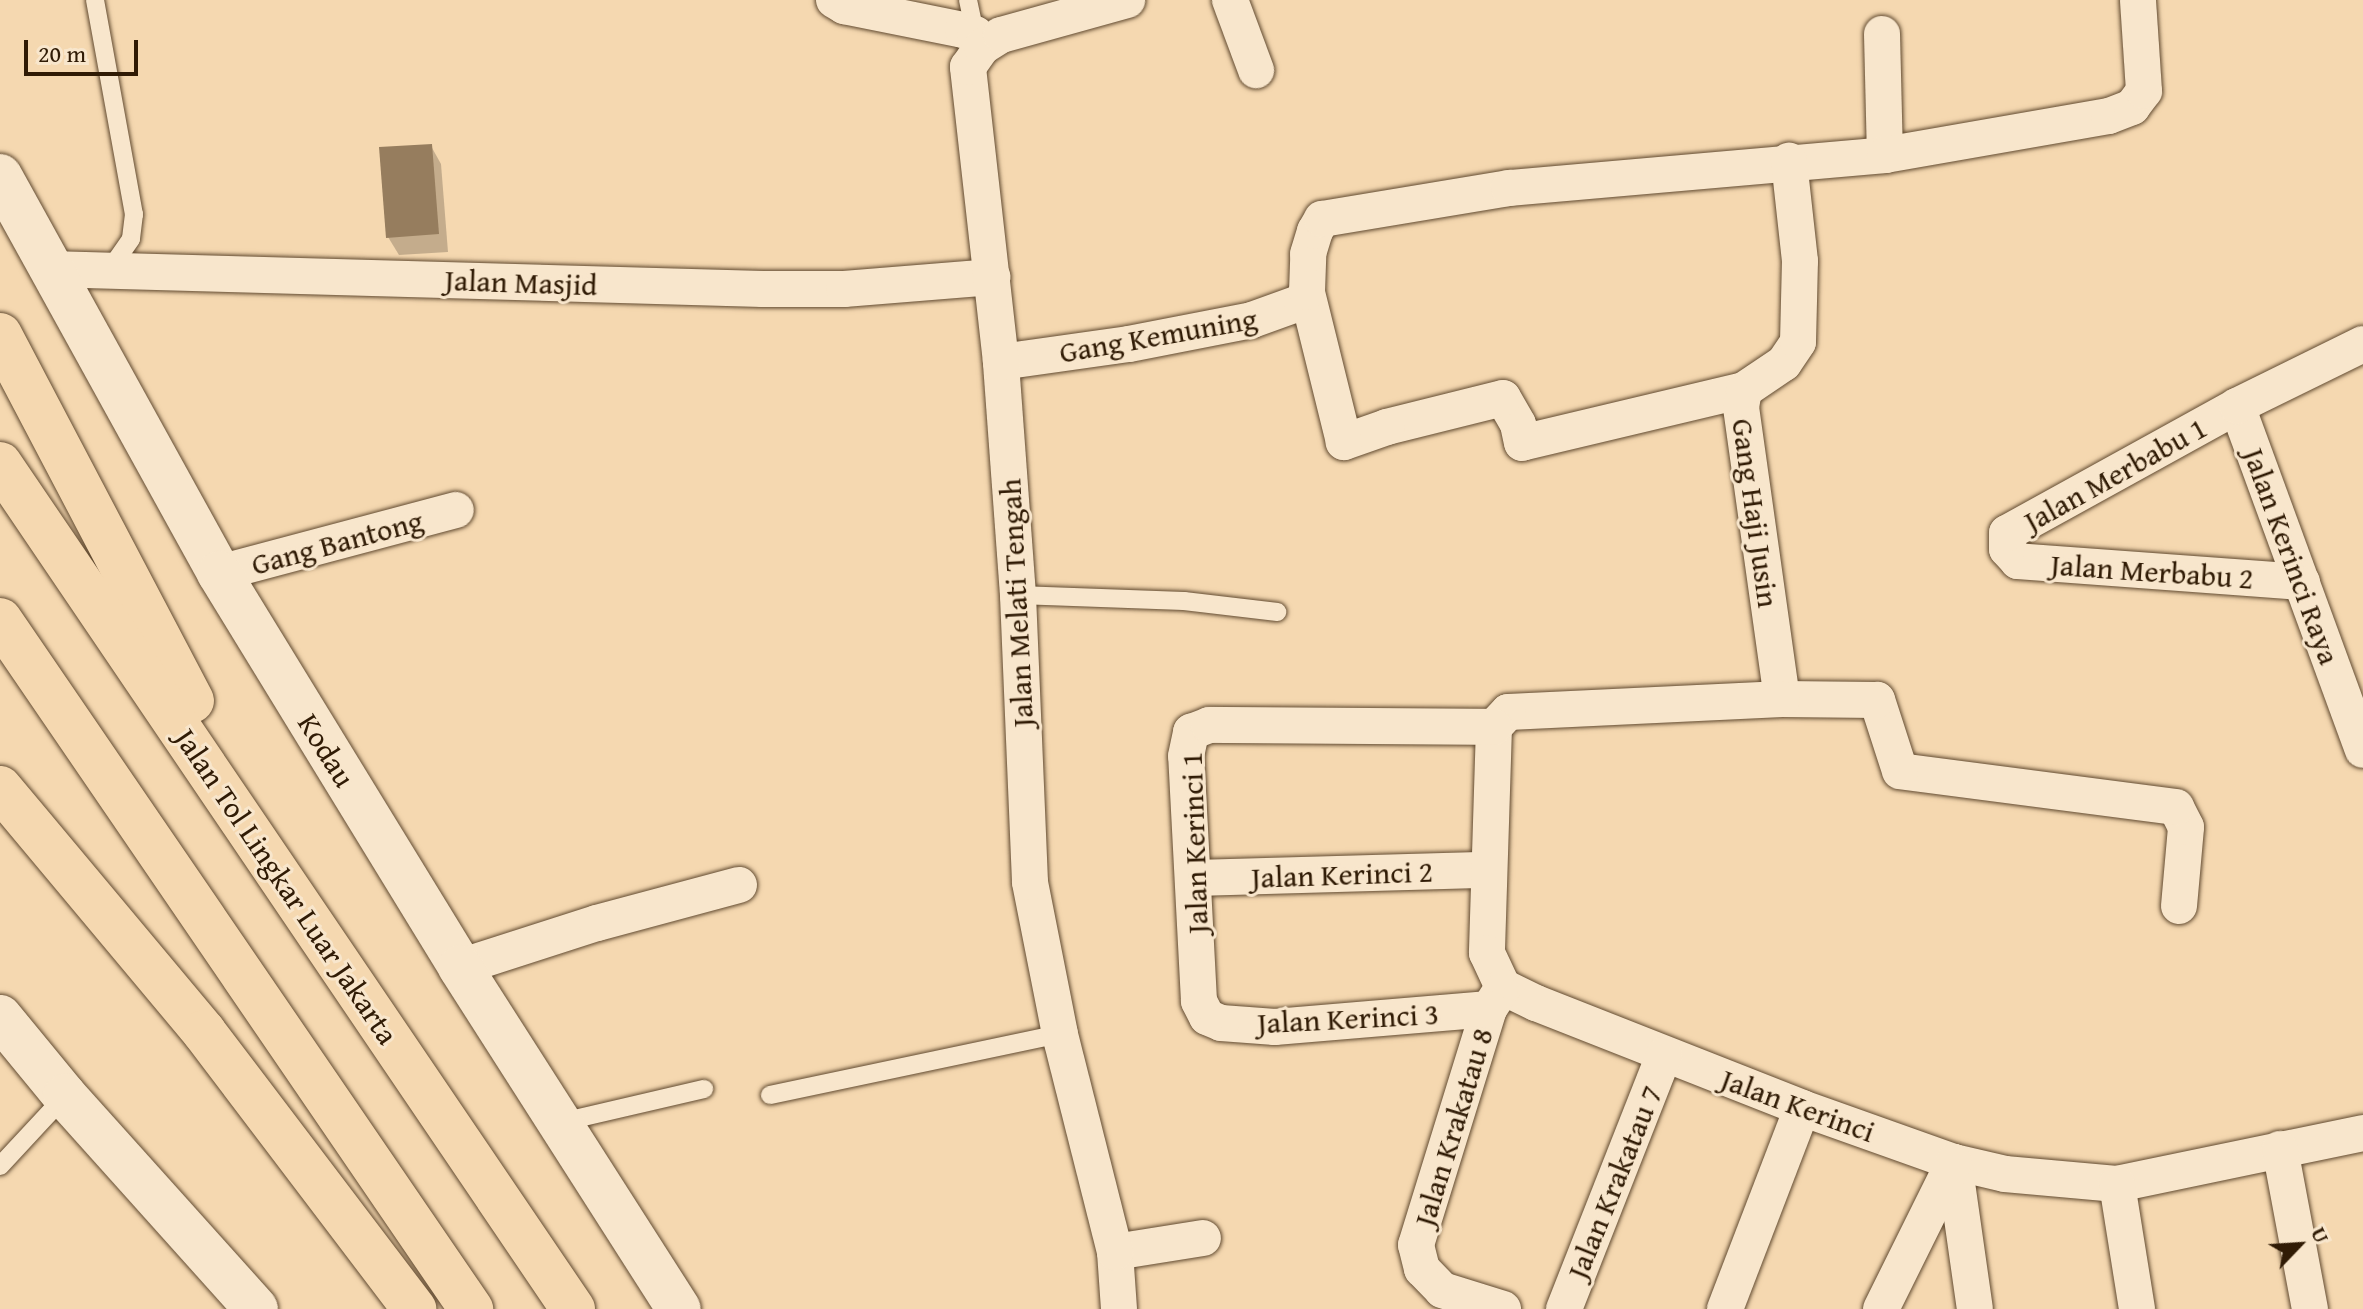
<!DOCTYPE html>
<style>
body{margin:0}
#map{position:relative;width:2363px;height:1309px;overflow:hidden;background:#f5d8b0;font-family:"Gentium Book Plus",serif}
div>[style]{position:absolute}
.shadow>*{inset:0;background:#0003}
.building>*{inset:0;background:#967d5e}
.roads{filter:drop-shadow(0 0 2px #614a30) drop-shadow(0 0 2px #614a30)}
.lane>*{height:18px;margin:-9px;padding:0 9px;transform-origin:9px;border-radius:9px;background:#f8e6cc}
.street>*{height:36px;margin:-18px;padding:0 18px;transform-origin:18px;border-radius:18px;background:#f8e6cc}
.secondary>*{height:44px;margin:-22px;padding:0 22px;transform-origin:22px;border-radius:22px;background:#f8e6cc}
.highway>*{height:44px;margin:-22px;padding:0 22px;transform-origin:22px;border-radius:22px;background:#f5d8b0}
span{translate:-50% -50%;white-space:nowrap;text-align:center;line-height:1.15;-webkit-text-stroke:6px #f8e6cc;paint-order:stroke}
.street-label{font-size:30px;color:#301b05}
.north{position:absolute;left:2259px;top:1205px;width:80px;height:80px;-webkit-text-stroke:6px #f8e6cc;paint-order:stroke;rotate:65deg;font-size:22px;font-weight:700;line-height:32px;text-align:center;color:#301b05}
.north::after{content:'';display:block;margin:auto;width:28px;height:36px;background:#301b05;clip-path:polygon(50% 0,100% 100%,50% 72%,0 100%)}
.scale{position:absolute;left:24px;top:40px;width:114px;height:36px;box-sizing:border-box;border:4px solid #301b05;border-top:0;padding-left:10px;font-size:24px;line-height:28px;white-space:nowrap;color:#301b05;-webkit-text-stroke:6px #f8e6cc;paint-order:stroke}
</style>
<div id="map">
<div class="shadow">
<div style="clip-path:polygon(431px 146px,441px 164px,448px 252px,399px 255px,388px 237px)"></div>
</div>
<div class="building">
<div style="clip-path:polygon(432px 144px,439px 234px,386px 238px,379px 147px)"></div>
</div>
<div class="roads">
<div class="lane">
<div style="left:95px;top:0;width:218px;rotate:79.7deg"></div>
<div style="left:134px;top:214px;width:25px;rotate:97deg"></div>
<div style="left:131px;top:239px;width:37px;rotate:125deg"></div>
<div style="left:968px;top:0;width:35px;rotate:78deg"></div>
<div style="left:1018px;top:595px;width:166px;rotate:2.1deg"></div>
<div style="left:1184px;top:601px;width:94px;rotate:6.7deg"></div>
<div style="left:770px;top:1095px;width:296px;rotate:-11.9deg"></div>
<div style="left:562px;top:1122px;width:146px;rotate:-13.1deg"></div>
<div style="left:0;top:1166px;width:96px;rotate:-47.1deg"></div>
</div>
<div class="street">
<div style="left:834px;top:0;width:12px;rotate:31deg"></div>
<div style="left:844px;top:6px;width:121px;rotate:11.4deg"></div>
<div style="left:963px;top:30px;width:13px;rotate:18deg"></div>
<div style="left:975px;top:34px;width:15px;rotate:62deg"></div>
<div style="left:1230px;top:0;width:75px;rotate:69.6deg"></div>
<div style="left:1882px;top:34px;width:121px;rotate:88.6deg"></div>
<div style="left:49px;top:269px;width:714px;rotate:1.6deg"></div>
<div style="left:763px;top:289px;width:81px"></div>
<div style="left:844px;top:289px;width:149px;rotate:-4.6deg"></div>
<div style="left:1001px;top:362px;width:129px;rotate:-8deg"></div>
<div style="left:1129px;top:344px;width:125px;rotate:-11deg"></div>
<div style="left:1252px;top:320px;width:53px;rotate:-19.8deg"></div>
<div style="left:1302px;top:302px;width:11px;rotate:-63deg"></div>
<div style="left:1744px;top:390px;width:228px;rotate:166.6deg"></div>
<div style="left:1522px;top:443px;width:19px;rotate:-102deg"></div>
<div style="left:1518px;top:424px;width:30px;rotate:-120deg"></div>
<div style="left:1503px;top:398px;width:120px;rotate:166deg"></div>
<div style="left:1387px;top:427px;width:46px;rotate:160.8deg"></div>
<div style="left:1344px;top:442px;width:154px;rotate:-103.9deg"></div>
<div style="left:1307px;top:292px;width:38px;rotate:-88deg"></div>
<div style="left:1308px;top:254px;width:24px;rotate:-73deg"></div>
<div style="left:1315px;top:231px;width:14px;rotate:-60deg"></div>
<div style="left:1322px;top:219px;width:190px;rotate:-9.4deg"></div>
<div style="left:1509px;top:188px;width:377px;rotate:-5deg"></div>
<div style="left:1885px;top:155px;width:227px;rotate:-9.9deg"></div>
<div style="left:2109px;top:116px;width:25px;rotate:-21deg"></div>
<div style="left:2132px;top:107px;width:20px;rotate:-53deg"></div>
<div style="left:2144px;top:91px;width:91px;rotate:-93.8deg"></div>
<div style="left:2237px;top:406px;width:366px;rotate:69.9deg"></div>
<div style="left:219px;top:573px;width:245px;rotate:-14.9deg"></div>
<div style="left:2302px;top:582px;width:285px;rotate:-175.8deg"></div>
<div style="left:2018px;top:561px;width:16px;rotate:-133deg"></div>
<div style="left:2007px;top:549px;width:16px;rotate:-90deg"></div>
<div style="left:2007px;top:533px;width:263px;rotate:-28.9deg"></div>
<div style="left:2237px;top:406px;width:140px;rotate:-26.2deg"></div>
<div style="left:1782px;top:699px;width:295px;rotate:-98deg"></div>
<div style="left:1741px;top:407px;width:17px;rotate:-80deg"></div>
<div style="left:1744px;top:390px;width:48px;rotate:-34deg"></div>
<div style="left:1784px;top:363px;width:25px;rotate:-56deg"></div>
<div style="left:1798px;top:342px;width:81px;rotate:-88.6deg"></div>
<div style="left:1800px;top:261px;width:101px;rotate:-96.3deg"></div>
<div style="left:1195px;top:878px;width:293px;rotate:-1.6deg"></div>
<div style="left:2179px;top:906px;width:79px;rotate:-84.9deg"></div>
<div style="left:2186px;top:827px;width:22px;rotate:-117deg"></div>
<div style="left:2176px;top:807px;width:278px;rotate:-172.6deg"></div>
<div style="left:1900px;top:771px;width:75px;rotate:-107.9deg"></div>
<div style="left:1877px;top:700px;width:95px;rotate:-179.4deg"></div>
<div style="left:1782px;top:699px;width:274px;rotate:177.3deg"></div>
<div style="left:1508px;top:712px;width:21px;rotate:133deg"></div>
<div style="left:1494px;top:727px;width:226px;rotate:91.8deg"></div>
<div style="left:1487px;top:953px;width:38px;rotate:65deg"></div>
<div style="left:1503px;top:987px;width:37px;rotate:26deg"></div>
<div style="left:1536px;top:1003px;width:286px;rotate:21.5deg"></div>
<div style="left:1802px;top:1108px;width:161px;rotate:19.6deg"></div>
<div style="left:1954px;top:1162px;width:52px;rotate:13.2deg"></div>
<div style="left:2005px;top:1174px;width:112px;rotate:5.1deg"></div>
<div style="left:2117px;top:1184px;width:251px;rotate:-11.7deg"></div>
<div style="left:460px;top:967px;width:144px;rotate:-17.8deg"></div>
<div style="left:597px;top:923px;width:147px;rotate:-15deg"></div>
<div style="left:1500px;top:992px;width:20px;rotate:123deg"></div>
<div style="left:1489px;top:1009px;width:247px;rotate:107.2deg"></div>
<div style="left:1416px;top:1245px;width:25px;rotate:76deg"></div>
<div style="left:1422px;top:1269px;width:29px;rotate:46deg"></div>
<div style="left:1442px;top:1290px;width:64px;rotate:17.3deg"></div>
<div style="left:1489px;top:1009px;width:215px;rotate:175.2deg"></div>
<div style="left:1275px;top:1027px;width:54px;rotate:-175.8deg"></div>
<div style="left:1221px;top:1023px;width:15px;rotate:-157deg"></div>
<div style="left:1207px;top:1017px;width:18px;rotate:-117deg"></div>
<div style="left:1199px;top:1001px;width:245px;rotate:-93deg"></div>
<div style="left:1186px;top:756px;width:25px;rotate:-78deg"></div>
<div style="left:1191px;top:732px;width:19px;rotate:-21deg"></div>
<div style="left:1209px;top:725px;width:285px;rotate:0.4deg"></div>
<div style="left:2280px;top:1149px;width:163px;rotate:79.4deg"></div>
<div style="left:1954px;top:1162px;width:148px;rotate:81.9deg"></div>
<div style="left:2117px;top:1184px;width:127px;rotate:80.9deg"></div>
<div style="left:1115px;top:1252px;width:89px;rotate:-9deg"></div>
<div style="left:1119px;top:1309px;width:57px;rotate:-94deg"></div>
<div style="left:1115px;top:1252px;width:225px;rotate:-104.2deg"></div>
<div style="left:1060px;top:1034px;width:155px;rotate:-101.2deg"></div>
<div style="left:1030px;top:882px;width:287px;rotate:-92.4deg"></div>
<div style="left:1018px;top:595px;width:234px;rotate:-94.2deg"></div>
<div style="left:1001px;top:362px;width:297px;rotate:-96.4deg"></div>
<div style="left:968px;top:67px;width:24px;rotate:-55deg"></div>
<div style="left:982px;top:47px;width:22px;rotate:-32deg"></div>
<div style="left:1001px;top:35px;width:131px;rotate:-15.5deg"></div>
<div style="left:1564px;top:1309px;width:273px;rotate:-68.5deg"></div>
<div style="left:1725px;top:1309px;width:215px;rotate:-69deg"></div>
<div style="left:1881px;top:1309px;width:164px;rotate:-63.6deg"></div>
</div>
<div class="secondary">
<div style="left:0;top:176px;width:453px;rotate:61.1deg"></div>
<div style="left:219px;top:573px;width:462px;rotate:58.5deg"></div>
<div style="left:460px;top:967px;width:406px;rotate:57.4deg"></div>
<div style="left:0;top:1017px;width:102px;rotate:50.6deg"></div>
<div style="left:65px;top:1096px;width:286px;rotate:48.1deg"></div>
</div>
<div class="highway">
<div style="left:0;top:335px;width:413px;rotate:62.3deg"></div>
<div style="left:0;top:464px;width:1021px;rotate:55.86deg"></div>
<div style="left:0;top:620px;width:835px;rotate:55.64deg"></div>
<div style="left:0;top:788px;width:318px;rotate:50.1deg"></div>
<div style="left:204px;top:1032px;width:348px;rotate:52.8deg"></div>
</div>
</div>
<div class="street-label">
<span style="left:521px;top:282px;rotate:2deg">Jalan Masjid</span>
<span style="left:1158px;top:335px;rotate:-10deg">Gang Kemuning</span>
<span style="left:2115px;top:474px;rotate:-29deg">Jalan Merbabu 1</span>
<span style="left:1756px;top:513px;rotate:82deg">Gang Haji Jusin</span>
<span style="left:337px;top:542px;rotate:-15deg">Gang Bantong</span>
<span style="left:2292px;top:556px;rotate:70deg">Jalan Kerinci Raya</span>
<span style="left:2152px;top:571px;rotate:4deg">Jalan Merbabu 2</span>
<span style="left:1016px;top:603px;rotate:-93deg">Jalan Melati Tengah</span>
<span style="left:327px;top:750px;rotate:58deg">Kodau</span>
<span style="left:1194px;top:843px;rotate:-92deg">Jalan Kerinci 1</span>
<span style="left:1342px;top:874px;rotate:-2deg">Jalan Kerinci 2</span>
<span style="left:287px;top:886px;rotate:56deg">Jalan Tol Lingkar Luar Jakarta</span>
<span style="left:1348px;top:1018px;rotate:-3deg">Jalan Kerinci 3</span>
<span style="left:1798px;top:1105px;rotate:20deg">Jalan Kerinci</span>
<span style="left:1453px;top:1127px;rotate:-73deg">Jalan Krakatau 8</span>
<span style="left:1614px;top:1182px;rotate:-68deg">Jalan Krakatau 7</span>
</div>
<div class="north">U</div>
<div class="scale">20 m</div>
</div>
